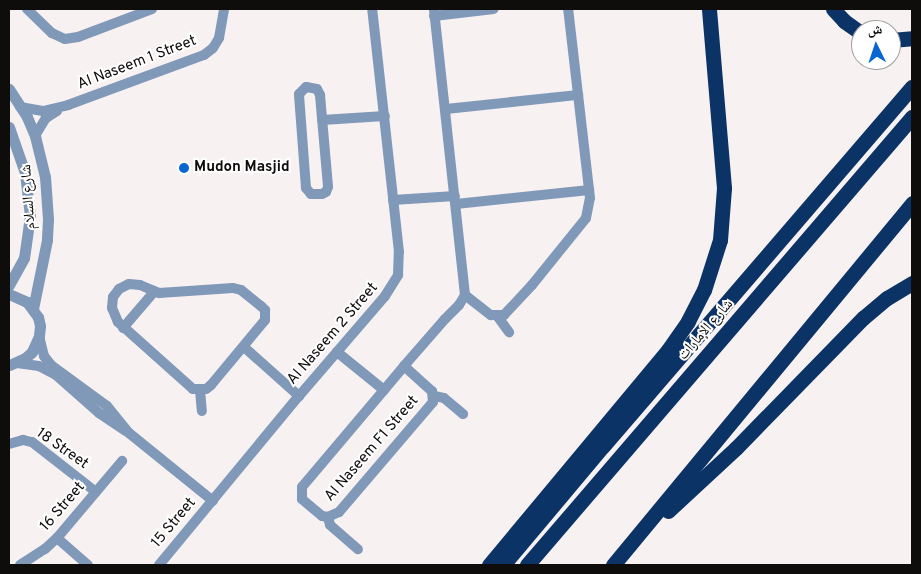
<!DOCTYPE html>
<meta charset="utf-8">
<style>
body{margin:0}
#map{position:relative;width:921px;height:574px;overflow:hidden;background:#f8f1f1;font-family:Overpass,"Noto Naskh Arabic",sans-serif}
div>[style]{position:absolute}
.minor>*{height:10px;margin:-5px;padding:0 5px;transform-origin:5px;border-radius:5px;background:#8199b9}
.tertiary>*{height:11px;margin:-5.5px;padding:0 5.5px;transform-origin:5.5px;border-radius:5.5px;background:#8199b9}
.motorway>*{height:15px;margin:-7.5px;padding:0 7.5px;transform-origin:7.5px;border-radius:7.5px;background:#0b3365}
.dots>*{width:14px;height:14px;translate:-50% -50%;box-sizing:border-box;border:2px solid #fff;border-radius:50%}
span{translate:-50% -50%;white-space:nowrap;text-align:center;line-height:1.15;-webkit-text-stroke:4px #fff;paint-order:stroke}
.street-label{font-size:15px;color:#0f0c0c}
.poi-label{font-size:15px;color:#0f0c0c;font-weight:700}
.left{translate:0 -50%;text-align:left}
.frame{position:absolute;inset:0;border:10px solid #0f0c0c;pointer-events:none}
.north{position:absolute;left:851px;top:20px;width:50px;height:50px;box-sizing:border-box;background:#fff;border:1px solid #9f9e9e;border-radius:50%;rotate:356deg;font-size:14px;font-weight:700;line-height:20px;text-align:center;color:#0f0c0c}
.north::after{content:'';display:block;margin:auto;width:18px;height:22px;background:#0766cf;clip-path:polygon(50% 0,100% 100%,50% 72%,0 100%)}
</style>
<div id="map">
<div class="minor">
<div style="left:27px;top:9px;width:35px;rotate:44deg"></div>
<div style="left:52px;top:33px;width:14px;rotate:25deg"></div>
<div style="left:65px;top:39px;width:13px;rotate:-9deg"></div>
<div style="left:78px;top:37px;width:79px;rotate:-20.7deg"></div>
<div style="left:434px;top:16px;width:60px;rotate:-6.7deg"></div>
<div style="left:306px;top:87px;width:11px;rotate:10deg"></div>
<div style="left:317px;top:89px;width:7px;rotate:63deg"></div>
<div style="left:320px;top:95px;width:92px;rotate:85deg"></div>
<div style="left:328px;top:187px;width:5px;rotate:112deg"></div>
<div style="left:326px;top:192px;width:4px;rotate:153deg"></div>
<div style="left:322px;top:194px;width:11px;rotate:180deg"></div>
<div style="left:311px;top:194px;width:8px;rotate:-130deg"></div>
<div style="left:306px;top:188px;width:94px;rotate:-94.3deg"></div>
<div style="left:299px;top:94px;width:10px;rotate:-45deg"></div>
<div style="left:20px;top:107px;width:23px;rotate:10deg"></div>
<div style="left:43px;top:111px;width:26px;rotate:-13deg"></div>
<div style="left:68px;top:105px;width:145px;rotate:-20.2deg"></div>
<div style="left:204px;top:55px;width:11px;rotate:-38deg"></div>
<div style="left:213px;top:48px;width:12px;rotate:-59deg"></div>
<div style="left:219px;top:38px;width:29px;rotate:-80deg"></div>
<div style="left:446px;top:109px;width:133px;rotate:-6.1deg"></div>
<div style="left:322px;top:120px;width:63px;rotate:-3.6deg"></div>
<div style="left:35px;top:136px;width:21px;rotate:-59deg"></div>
<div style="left:46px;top:118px;width:13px;rotate:-32deg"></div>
<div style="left:393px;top:200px;width:62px;rotate:-3.7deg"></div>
<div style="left:456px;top:204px;width:134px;rotate:-6deg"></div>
<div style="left:129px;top:284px;width:11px;rotate:5deg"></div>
<div style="left:140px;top:285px;width:21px;rotate:23deg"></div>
<div style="left:159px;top:293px;width:74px;rotate:-3.9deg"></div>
<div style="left:233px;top:288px;width:8px;rotate:14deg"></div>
<div style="left:241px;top:290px;width:26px;rotate:39deg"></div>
<div style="left:261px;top:306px;width:6px;rotate:45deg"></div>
<div style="left:265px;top:310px;width:10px;rotate:90deg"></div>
<div style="left:265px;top:320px;width:85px;rotate:129.7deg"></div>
<div style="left:211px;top:385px;width:6px;rotate:141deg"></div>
<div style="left:206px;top:389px;width:13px;rotate:180deg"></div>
<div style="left:193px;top:389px;width:101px;rotate:-138.2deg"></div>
<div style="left:118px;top:322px;width:15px;rotate:-113deg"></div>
<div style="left:112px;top:308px;width:11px;rotate:-85deg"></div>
<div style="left:113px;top:297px;width:10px;rotate:-53deg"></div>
<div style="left:119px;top:289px;width:11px;rotate:-27deg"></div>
<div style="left:465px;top:295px;width:33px;rotate:38deg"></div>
<div style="left:491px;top:315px;width:13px"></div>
<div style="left:504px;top:315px;width:41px;rotate:-47deg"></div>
<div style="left:532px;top:285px;width:86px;rotate:-51.1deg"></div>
<div style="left:586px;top:218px;width:20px;rotate:-79deg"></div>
<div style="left:590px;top:198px;width:190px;rotate:-96.6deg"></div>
<div style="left:498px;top:317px;width:19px;rotate:54deg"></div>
<div style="left:123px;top:328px;width:48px;rotate:-49.3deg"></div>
<div style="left:39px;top:336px;width:21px;rotate:76deg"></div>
<div style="left:44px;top:356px;width:11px;rotate:52deg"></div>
<div style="left:51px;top:365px;width:69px;rotate:36.2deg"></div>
<div style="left:107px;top:406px;width:35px;rotate:51deg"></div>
<div style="left:129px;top:433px;width:108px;rotate:39deg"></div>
<div style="left:244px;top:347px;width:74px;rotate:41.7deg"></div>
<div style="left:337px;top:352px;width:60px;rotate:39deg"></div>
<div style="left:17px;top:363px;width:22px;rotate:8deg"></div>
<div style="left:39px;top:366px;width:19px;rotate:28deg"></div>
<div style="left:56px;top:375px;width:57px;rotate:41.5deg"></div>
<div style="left:99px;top:413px;width:32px;rotate:34deg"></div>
<div style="left:404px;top:366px;width:38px;rotate:42deg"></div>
<div style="left:432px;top:391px;width:11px;rotate:85deg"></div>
<div style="left:433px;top:402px;width:145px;rotate:130.5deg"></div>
<div style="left:339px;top:512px;width:12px;rotate:156deg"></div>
<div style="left:328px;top:517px;width:6px;rotate:-171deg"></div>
<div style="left:322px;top:516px;width:26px;rotate:-140deg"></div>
<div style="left:302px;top:499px;width:12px;rotate:-90deg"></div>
<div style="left:302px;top:487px;width:127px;rotate:-49.8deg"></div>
<div style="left:384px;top:390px;width:31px;rotate:-50deg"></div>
<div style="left:404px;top:366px;width:62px;rotate:-48.9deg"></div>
<div style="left:445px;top:319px;width:20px;rotate:-45deg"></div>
<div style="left:459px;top:305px;width:12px;rotate:-59deg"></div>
<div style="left:465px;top:295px;width:288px;rotate:-96.2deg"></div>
<div style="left:200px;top:390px;width:21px;rotate:85deg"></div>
<div style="left:434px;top:396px;width:10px;rotate:11deg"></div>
<div style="left:444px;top:398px;width:25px;rotate:40deg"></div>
<div style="left:9px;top:444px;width:15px;rotate:-16deg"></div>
<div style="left:23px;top:440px;width:9px;rotate:13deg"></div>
<div style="left:32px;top:442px;width:81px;rotate:38deg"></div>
<div style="left:328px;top:517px;width:8px;rotate:76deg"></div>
<div style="left:330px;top:525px;width:37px;rotate:41deg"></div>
<div style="left:57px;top:538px;width:41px;rotate:41.1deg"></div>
<div style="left:20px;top:565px;width:30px;rotate:-33deg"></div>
<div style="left:45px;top:549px;width:16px;rotate:-43deg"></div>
<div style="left:57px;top:538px;width:101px;rotate:-49.8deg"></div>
<div style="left:159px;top:565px;width:219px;rotate:-50.4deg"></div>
<div style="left:299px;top:396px;width:132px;rotate:-49.3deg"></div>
<div style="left:385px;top:296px;width:25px;rotate:-58deg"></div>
<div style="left:398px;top:275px;width:23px;rotate:-88deg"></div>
<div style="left:399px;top:252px;width:244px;rotate:-96.3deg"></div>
</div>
<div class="tertiary">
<div style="left:9px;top:89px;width:33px;rotate:57deg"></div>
<div style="left:27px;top:117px;width:21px;rotate:67deg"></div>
<div style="left:35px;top:136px;width:42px;rotate:76.3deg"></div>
<div style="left:45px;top:177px;width:42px;rotate:85.9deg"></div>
<div style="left:48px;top:219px;width:21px;rotate:93deg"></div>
<div style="left:47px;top:240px;width:70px;rotate:101.5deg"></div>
<div style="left:9px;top:127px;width:49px;rotate:70.8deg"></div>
<div style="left:25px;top:173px;width:43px;rotate:83.4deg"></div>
<div style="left:30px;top:216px;width:42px;rotate:98.1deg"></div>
<div style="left:24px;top:258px;width:31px;rotate:119deg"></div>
<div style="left:9px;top:294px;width:20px;rotate:24deg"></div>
<div style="left:27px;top:302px;width:19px;rotate:54deg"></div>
<div style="left:38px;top:317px;width:9px;rotate:77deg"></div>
<div style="left:40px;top:326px;width:10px;rotate:96deg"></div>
<div style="left:39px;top:336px;width:17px;rotate:114deg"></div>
<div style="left:32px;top:352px;width:9px;rotate:139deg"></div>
<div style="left:25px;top:358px;width:17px;rotate:156deg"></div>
</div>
<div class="motorway">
<div style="left:833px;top:9px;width:16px;rotate:47deg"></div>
<div style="left:844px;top:21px;width:21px;rotate:35deg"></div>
<div style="left:891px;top:40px;width:21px;rotate:-5deg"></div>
<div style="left:668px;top:511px;width:93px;rotate:-42.8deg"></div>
<div style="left:736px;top:448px;width:182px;rotate:-45.7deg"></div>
<div style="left:863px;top:318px;width:31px;rotate:-40deg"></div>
<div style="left:887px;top:298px;width:29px;rotate:-31deg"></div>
<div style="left:489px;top:565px;width:280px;rotate:-50.2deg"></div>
<div style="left:668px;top:350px;width:35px;rotate:-55deg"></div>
<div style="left:688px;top:321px;width:35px;rotate:-63deg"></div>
<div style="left:704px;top:290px;width:52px;rotate:-72.3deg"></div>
<div style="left:720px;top:240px;width:52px;rotate:-85.6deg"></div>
<div style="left:724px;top:188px;width:180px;rotate:-94.8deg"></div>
<div style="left:503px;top:565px;width:155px;rotate:-50deg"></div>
<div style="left:603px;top:446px;width:474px;rotate:-49.3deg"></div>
<div style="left:527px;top:565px;width:591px;rotate:-49.33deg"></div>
<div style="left:613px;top:565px;width:470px;rotate:-50.4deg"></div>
</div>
<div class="dots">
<div style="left:184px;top:168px;background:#0766cf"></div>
</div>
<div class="street-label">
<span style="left:137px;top:63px;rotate:-21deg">Al Naseem 1 Street</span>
<span style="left:29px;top:197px;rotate:-94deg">شارع السلام</span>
<span style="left:706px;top:330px;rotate:-49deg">شارع الإمارات</span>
<span style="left:333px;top:334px;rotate:-49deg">Al Naseem 2 Street</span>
<span style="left:62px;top:449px;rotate:35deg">18 Street</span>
<span style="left:372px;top:449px;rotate:-49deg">Al Naseem F1 Street</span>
<span style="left:63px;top:507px;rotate:-49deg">16 Street</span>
<span style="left:174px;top:523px;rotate:-50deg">15 Street</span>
</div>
<div class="poi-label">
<span class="left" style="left:194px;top:168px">Mudon Masjid</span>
</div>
<div class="frame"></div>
<div class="north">ش</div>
</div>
